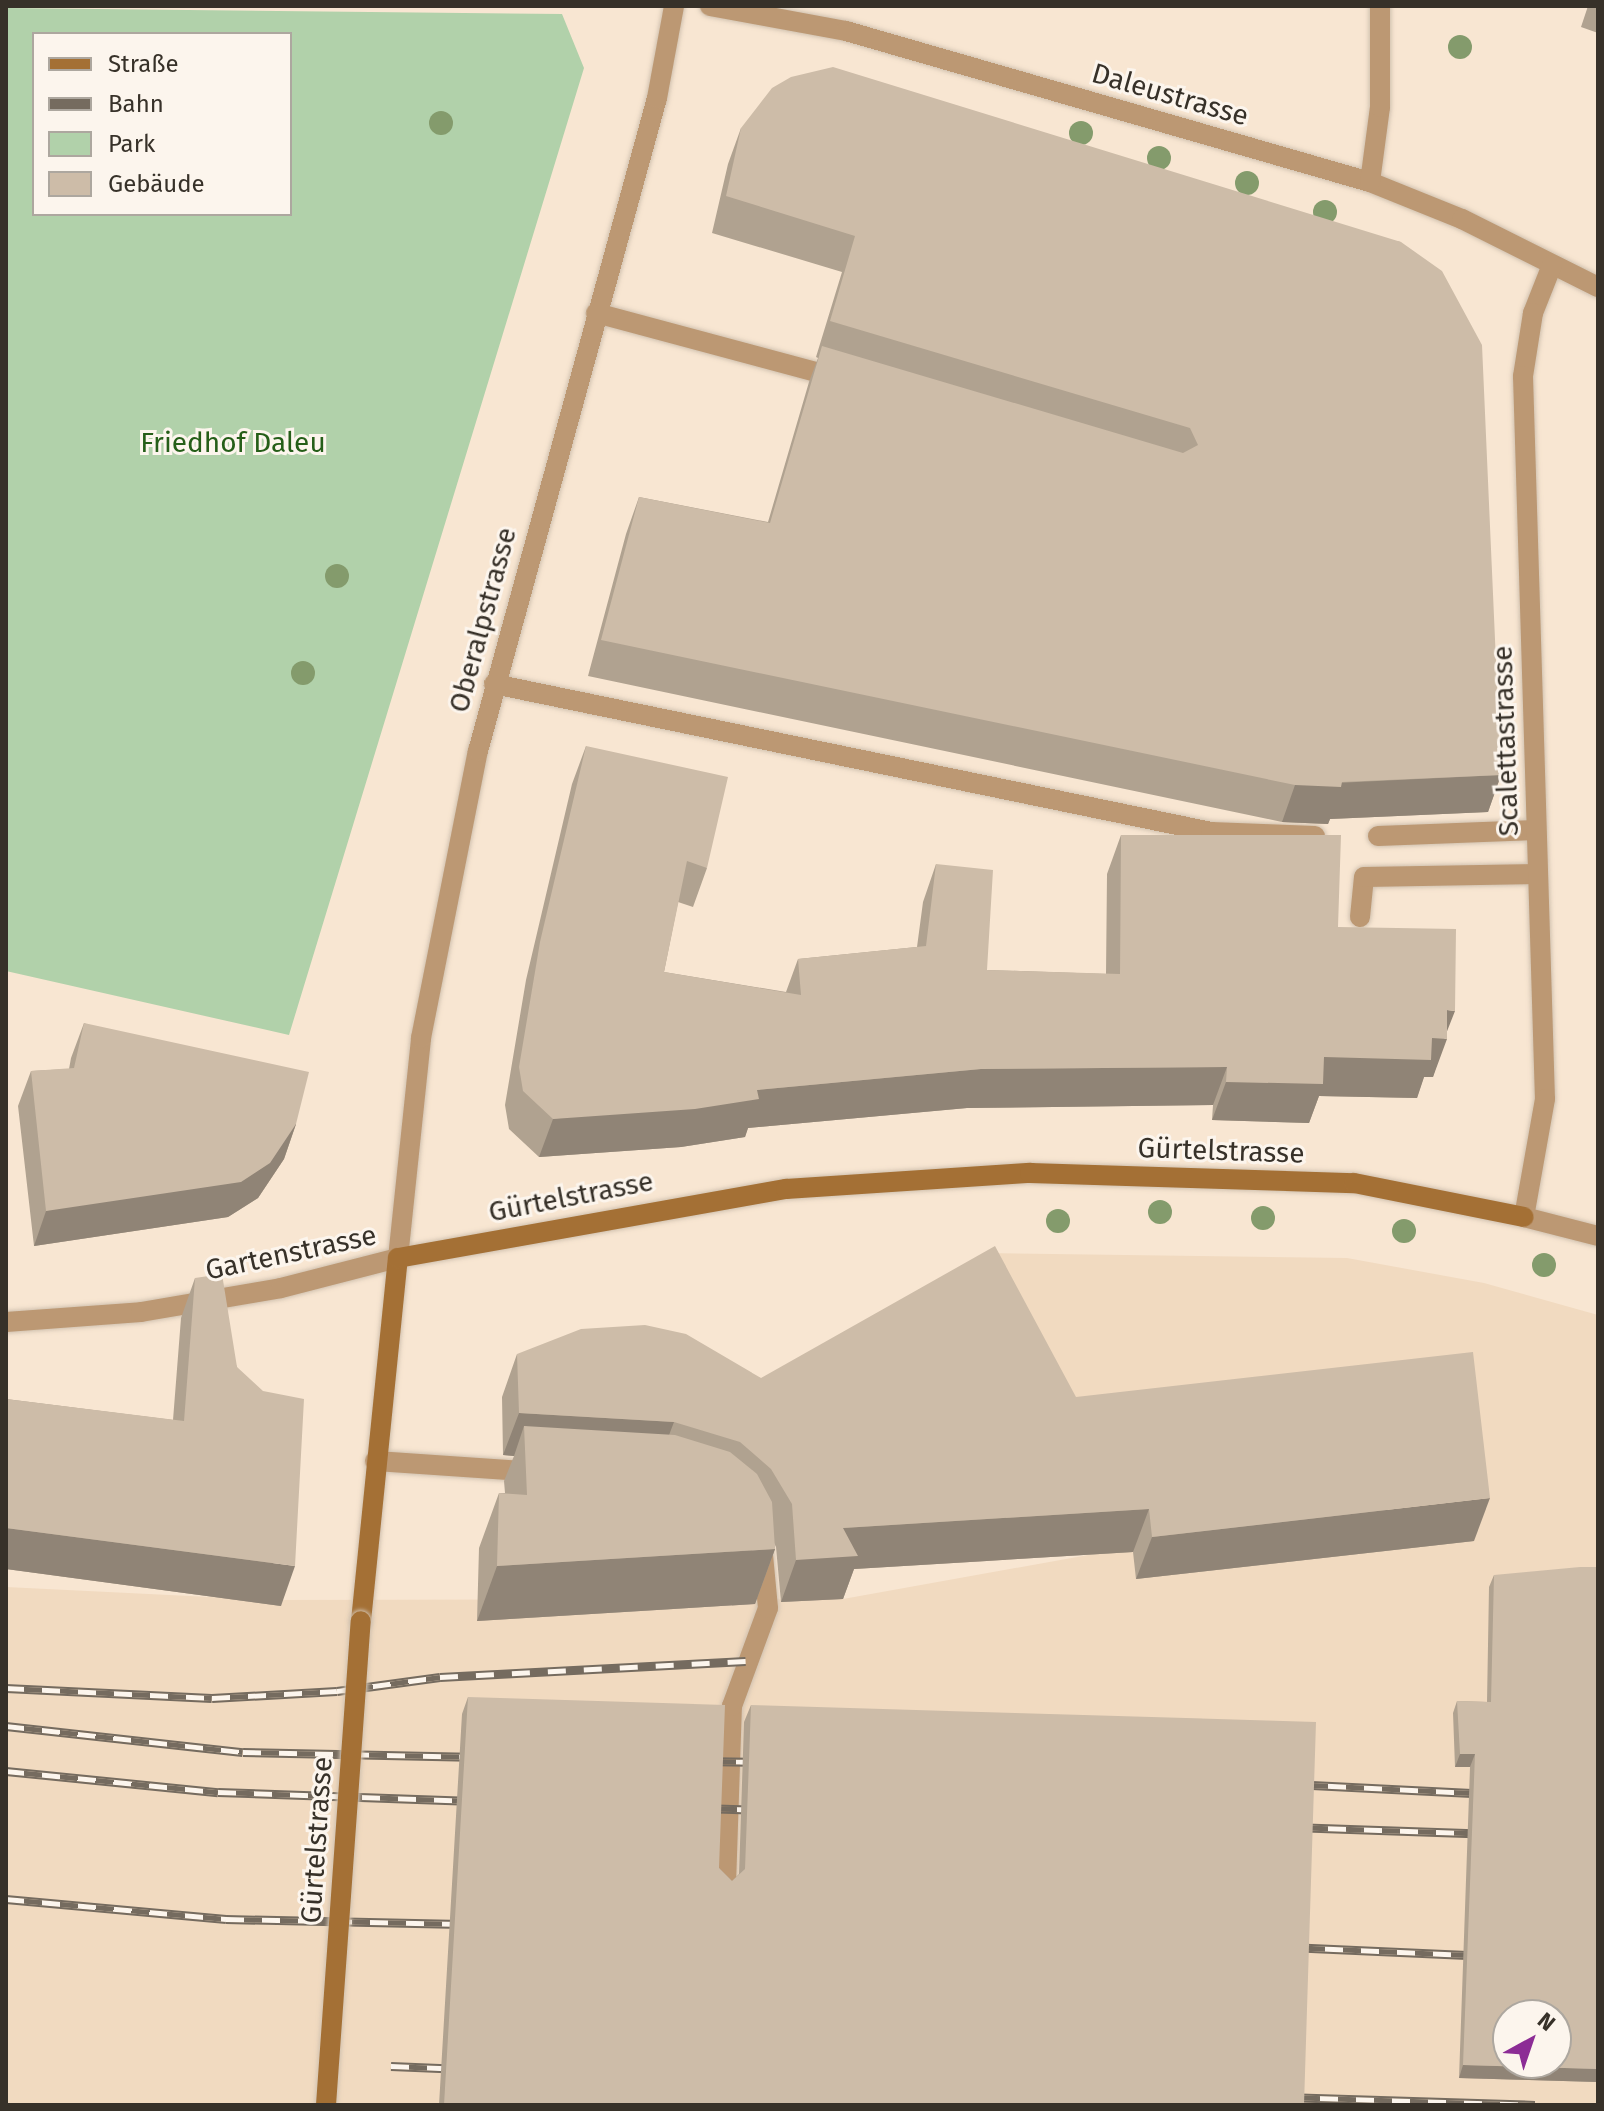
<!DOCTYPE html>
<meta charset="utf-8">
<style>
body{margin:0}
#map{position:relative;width:1604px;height:2111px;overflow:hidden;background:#f8e6d2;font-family:"Fira Sans",sans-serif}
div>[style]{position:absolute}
.built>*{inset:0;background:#f1dac0}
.green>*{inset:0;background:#b1d1aa}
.roads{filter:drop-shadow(0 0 2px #d1c2b0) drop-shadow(0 0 2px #d1c2b0)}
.lane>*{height:20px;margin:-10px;padding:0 10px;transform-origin:10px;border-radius:10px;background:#bc9873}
.street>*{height:20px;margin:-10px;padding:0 10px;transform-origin:10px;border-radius:10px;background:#bc9873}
.secondary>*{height:20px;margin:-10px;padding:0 10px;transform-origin:10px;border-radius:10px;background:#a47035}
.rail>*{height:9px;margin-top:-4.5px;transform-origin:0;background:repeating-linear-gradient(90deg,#fcf5ed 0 18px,#756b5f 0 36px);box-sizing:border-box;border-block:2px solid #756b5f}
.bridges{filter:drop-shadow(0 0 2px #d1c2b0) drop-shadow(0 0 2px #d1c2b0)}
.secondary-bridge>*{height:20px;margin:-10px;padding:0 10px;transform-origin:10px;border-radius:10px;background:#a47035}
.trees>*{width:24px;height:24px;margin:-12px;border-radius:50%;background:#849b6c}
.wall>*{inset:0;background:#b0a290}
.shaded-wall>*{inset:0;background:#908476}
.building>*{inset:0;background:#cdbca8}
span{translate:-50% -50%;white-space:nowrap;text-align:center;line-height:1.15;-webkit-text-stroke:6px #fcf5ed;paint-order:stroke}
.street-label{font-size:28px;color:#373129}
.park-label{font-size:28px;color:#255e18}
.frame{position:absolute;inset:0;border:8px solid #373129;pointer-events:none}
.legend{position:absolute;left:32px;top:32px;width:260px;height:184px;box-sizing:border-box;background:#fcf5ed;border:2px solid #ada79f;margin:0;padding:10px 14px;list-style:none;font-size:24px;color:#373129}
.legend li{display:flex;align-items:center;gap:16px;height:40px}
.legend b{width:40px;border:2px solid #ada79f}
.north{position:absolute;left:1492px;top:1999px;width:80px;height:80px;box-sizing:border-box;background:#fcf5ed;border:2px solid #ada79f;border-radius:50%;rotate:40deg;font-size:22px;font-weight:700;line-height:32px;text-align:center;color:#373129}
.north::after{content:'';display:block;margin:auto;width:28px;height:36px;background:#8c2c95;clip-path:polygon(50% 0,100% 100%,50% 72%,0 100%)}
</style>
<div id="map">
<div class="built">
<div style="clip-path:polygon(evenodd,983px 1253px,1347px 1258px,1484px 1283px,1598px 1315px,1598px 2105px,6px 2105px,6px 1587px,273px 1600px,843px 1599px,1116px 1550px,983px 1253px,1508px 2015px,1556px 2015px,1556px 2063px,1508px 2063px,1508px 2015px)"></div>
</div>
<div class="green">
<div style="clip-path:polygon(evenodd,6px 8px,562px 14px,584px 68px,289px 1035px,6px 971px,6px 8px,34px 34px,290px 34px,290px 214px,34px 214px,34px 34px)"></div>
</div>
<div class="roads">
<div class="lane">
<div style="left:596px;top:313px;width:252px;rotate:15deg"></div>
<div style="left:494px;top:684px;width:732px;rotate:11.66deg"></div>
<div style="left:1211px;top:832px;width:104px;rotate:2.2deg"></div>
<div style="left:1378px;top:836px;width:158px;rotate:-2.2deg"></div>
<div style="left:1360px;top:917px;width:40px;rotate:-84.3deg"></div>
<div style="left:1364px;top:877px;width:174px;rotate:-1deg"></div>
<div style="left:375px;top:1461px;width:160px;rotate:3.9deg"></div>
<div style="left:726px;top:1885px;width:179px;rotate:-88.1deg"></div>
<div style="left:732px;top:1706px;width:104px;rotate:-69.8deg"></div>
<div style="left:768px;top:1608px;width:64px;rotate:-95.4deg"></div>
</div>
<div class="street">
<div style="left:710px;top:6px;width:138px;rotate:10.4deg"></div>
<div style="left:846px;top:31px;width:545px;rotate:16.08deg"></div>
<div style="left:1370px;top:182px;width:99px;rotate:21.9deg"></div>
<div style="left:1462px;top:219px;width:152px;rotate:26.6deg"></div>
<div style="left:1370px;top:182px;width:76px;rotate:-82.4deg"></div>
<div style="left:1380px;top:107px;width:101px;rotate:-90deg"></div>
<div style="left:1552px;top:265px;width:52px;rotate:111.6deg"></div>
<div style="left:1533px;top:313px;width:64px;rotate:99deg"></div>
<div style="left:1523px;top:376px;width:723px;rotate:88.26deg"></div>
<div style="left:1545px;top:1099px;width:120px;rotate:100.1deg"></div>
<div style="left:1524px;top:1217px;width:76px;rotate:14.4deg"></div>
<div style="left:6px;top:1322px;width:135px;rotate:-4.2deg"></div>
<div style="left:141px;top:1312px;width:142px;rotate:-9.7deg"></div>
<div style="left:281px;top:1288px;width:121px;rotate:-14.4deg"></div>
<div style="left:398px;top:1258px;width:221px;rotate:-84deg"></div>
<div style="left:421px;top:1038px;width:293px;rotate:-78.8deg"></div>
<div style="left:478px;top:751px;width:677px;rotate:-74.67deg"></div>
<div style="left:657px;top:98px;width:94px;rotate:-79.5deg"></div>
</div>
<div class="secondary">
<div style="left:361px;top:1621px;width:365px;rotate:-84.2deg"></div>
<div style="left:398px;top:1258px;width:394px;rotate:-10.1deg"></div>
<div style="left:786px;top:1189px;width:245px;rotate:-3.8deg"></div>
<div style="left:1030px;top:1173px;width:324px;rotate:1.8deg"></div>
<div style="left:1354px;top:1183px;width:173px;rotate:11.3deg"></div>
</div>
</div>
<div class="rail">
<div style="left:6px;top:1688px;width:206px;rotate:2.8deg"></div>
<div style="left:212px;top:1698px;width:125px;rotate:-3.2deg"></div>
<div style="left:337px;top:1691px;width:104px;rotate:-7.7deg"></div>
<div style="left:440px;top:1677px;width:306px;rotate:-3deg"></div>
<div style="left:6px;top:1726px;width:238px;rotate:6.3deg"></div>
<div style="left:243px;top:1752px;width:237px;rotate:1.2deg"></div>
<div style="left:700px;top:1761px;width:64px;rotate:0.9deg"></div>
<div style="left:6px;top:1771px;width:213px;rotate:5.7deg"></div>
<div style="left:218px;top:1792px;width:263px;rotate:2deg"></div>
<div style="left:1292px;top:1784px;width:200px;rotate:2.9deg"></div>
<div style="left:701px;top:1808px;width:64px;rotate:1.8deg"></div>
<div style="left:1292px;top:1827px;width:196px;rotate:2deg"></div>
<div style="left:6px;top:1899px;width:221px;rotate:5.2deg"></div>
<div style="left:226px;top:1919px;width:247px;rotate:1.2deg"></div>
<div style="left:1289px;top:1947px;width:195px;rotate:2.6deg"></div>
<div style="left:391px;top:2066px;width:73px;rotate:2.4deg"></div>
<div style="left:1284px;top:2097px;width:251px;rotate:1.8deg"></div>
</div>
<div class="bridges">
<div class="secondary-bridge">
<div style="left:326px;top:2105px;width:485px;rotate:-85.9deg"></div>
</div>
</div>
<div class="trees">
<div style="left:1460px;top:47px"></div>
<div style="left:441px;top:123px"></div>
<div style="left:1081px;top:133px"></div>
<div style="left:1159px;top:158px"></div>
<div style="left:1247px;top:183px"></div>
<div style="left:1325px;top:212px"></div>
<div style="left:337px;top:576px"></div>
<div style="left:303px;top:673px"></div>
<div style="left:1160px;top:1212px"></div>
<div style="left:1263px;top:1218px"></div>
<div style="left:1058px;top:1221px"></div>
<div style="left:1404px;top:1231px"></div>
<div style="left:1544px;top:1265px"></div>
</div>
<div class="wall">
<div style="clip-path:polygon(1588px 6px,1598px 6px,1598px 33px,1581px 27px)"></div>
<div style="clip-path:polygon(741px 128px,1401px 242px,1501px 775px,1488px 812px,1330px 819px,1328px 824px,1282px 822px,588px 676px,626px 534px,639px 497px,768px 522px,809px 382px,818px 358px,816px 357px,842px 272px,712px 233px,728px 164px)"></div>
<div style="clip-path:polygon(586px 746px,707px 868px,693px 907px,678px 902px,664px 972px,786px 992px,798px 959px,917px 947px,923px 902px,936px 864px,987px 970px,1106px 974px,1107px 874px,1121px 835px,1338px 927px,1447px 1031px,1433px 1077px,1424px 1077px,1417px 1098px,1319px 1096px,1309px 1123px,1212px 1120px,1213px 1105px,967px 1108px,748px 1128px,745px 1137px,681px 1147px,539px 1157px,509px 1129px,505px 1105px,526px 980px,572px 784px)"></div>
<div style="clip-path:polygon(84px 1023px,296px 1124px,284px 1159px,258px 1198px,228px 1217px,34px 1246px,18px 1106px,31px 1071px,69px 1069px,71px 1058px)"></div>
<div style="clip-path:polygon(195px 1278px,237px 1367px,281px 1606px,6px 1569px,6px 1399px,173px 1420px,181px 1318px)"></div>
<div style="clip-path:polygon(517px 1354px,761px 1378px,1076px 1397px,1474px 1541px,1136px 1579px,1133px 1552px,854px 1569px,843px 1599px,781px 1602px,776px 1547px,774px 1543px,775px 1549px,755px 1604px,477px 1621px,479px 1548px,499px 1493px,505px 1493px,504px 1481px,514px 1456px,503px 1455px,502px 1397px)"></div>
<div style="clip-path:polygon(1494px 1575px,1598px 2082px,1459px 2078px,1470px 1767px,1455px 1767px,1453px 1713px,1457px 1701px,1487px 1702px,1489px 1587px)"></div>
<div style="clip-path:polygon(468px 1697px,719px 1868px,732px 1881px,739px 1874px,744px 1722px,751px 1705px,1304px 2105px,439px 2105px,462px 1714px)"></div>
</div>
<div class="shaded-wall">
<div style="clip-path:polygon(1501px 775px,1488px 812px,1330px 819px,1328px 824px,1282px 822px,1295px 785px)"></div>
<div style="clip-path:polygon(1447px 1010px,1455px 1011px,1444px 1039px,1447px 1039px,1433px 1077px,1424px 1077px,1417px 1098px,1319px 1096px,1309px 1123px,1212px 1120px,1226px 1082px,1324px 1057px,1432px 1038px)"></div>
<div style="clip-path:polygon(1227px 1067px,1213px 1105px,967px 1108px,748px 1128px,745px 1137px,681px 1147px,539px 1157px,553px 1119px,757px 1090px,981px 1069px)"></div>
<div style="clip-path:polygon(296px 1124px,284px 1159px,258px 1198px,228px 1217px,34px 1246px,46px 1211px)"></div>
<div style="clip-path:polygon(519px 1413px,674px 1422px,658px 1464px,524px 1426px,514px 1456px,503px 1455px)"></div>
<div style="clip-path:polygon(1490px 1498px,1474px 1541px,1136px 1579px,1152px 1537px)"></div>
<div style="clip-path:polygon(1149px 1509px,1133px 1552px,854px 1569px,843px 1599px,781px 1602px,796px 1560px,843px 1528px)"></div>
<div style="clip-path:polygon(6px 1528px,295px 1566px,281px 1606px,6px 1569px)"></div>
<div style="clip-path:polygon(775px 1549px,755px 1604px,477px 1621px,497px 1566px)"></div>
<div style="clip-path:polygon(1460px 1754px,1475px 1754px,1470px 1767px,1455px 1767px)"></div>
<div style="clip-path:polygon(1463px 2065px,1598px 2069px,1598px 2082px,1459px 2078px)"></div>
</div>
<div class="building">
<div style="clip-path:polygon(833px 67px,1401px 242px,1442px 271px,1482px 345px,1501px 775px,1342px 782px,1341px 787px,1295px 785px,601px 640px,639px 497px,770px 523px,822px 346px,1183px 453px,1198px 445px,1190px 428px,830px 321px,855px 236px,726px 196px,741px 128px,772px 88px,791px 77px)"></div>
<div style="clip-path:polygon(586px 746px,728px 777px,707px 868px,687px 861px,664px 972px,801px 995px,798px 959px,926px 946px,936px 864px,993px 870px,987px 970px,1120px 974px,1121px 835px,1341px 835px,1338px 927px,1456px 929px,1455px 1011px,1447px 1010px,1447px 1039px,1432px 1038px,1431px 1060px,1324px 1057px,1323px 1084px,1226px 1082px,1227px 1067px,981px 1069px,757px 1090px,759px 1099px,695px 1109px,553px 1119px,523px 1091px,519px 1067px,540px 942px)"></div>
<div style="clip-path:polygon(84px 1023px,309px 1072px,296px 1124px,270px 1163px,241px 1182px,46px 1211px,31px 1071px,74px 1068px)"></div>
<div style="clip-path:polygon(995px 1246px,1076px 1397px,1473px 1352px,1490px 1498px,1152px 1537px,1149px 1509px,843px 1528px,858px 1556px,796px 1560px,792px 1504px,771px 1469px,740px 1442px,674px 1422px,519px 1413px,517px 1354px,581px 1329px,645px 1325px,686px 1334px,761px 1378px)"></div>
<div style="clip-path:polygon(222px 1274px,237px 1367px,263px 1391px,304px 1399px,295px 1566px,6px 1528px,6px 1399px,184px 1421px,195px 1278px)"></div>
<div style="clip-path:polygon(524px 1426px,675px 1435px,730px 1452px,757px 1474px,772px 1502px,775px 1549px,497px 1566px,499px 1493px,527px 1495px)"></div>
<div style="clip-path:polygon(evenodd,1580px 1567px,1598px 1567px,1598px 2069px,1463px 2065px,1475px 1754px,1460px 1754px,1457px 1701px,1491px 1702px,1494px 1575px,1580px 1567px,1508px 2015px,1556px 2015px,1556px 2063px,1508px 2063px,1508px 2015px)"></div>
<div style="clip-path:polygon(468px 1697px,725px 1705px,719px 1868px,732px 1881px,745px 1869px,751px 1705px,1316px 1722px,1304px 2105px,444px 2105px)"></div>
</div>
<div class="street-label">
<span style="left:1170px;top:95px;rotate:16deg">Daleustrasse</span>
<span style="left:483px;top:620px;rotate:-75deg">Oberalpstrasse</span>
<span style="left:1506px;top:741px;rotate:-92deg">Scalettastrasse</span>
<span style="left:1221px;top:1151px;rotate:2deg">Gürtelstrasse</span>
<span style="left:571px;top:1197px;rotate:-11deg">Gürtelstrasse</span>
<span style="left:291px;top:1253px;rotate:-12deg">Gartenstrasse</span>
<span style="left:317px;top:1840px;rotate:-86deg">Gürtelstrasse</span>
</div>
<div class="park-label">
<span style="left:233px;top:443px">Friedhof Daleu</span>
</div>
<div class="frame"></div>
<ul class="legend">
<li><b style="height:10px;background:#a47035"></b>Straße</li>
<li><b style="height:10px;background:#756b5f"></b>Bahn</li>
<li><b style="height:22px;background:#b1d1aa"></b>Park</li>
<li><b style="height:22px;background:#cdbca8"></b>Gebäude</li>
</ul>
<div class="north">N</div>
</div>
